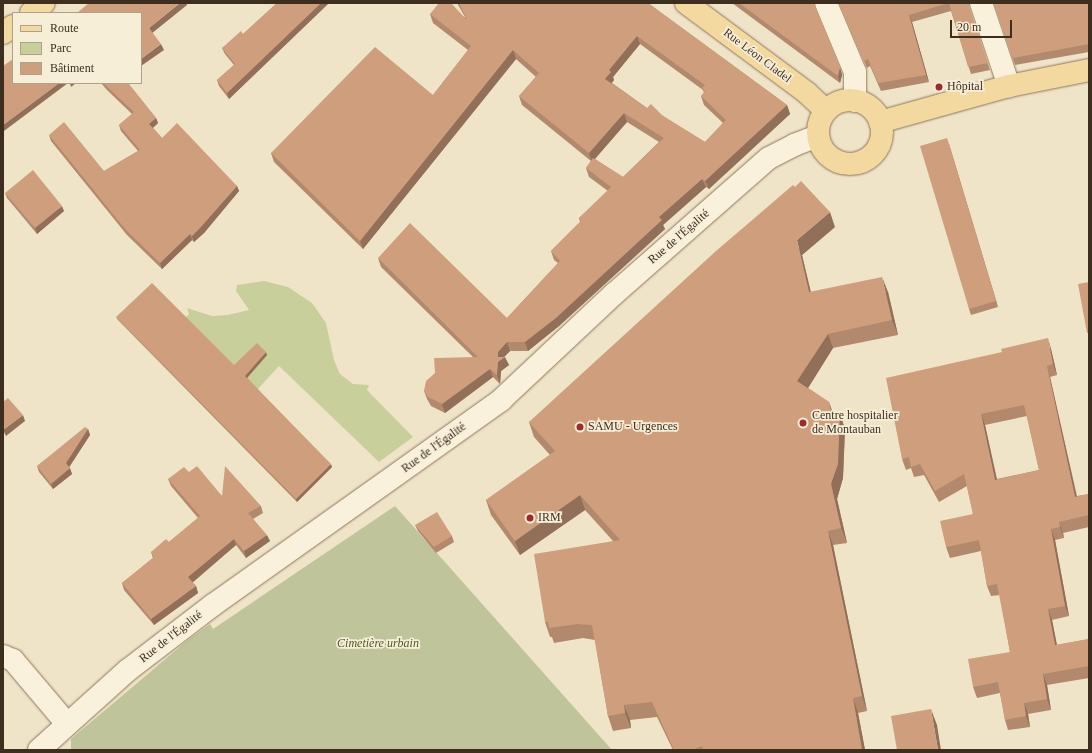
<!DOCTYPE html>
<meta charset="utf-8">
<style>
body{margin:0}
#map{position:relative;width:1092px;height:753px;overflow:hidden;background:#f0e4c8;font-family:Georgia,serif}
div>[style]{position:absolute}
.green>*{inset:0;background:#c9cf9b}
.cemetery>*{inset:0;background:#bfc49a}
.roads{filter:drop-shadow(0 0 1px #8d765c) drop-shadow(0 0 1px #8d765c)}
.minor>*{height:22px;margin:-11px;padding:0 11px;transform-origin:11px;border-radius:11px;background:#faf1dc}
.major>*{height:22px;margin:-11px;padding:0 11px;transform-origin:11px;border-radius:11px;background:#f3d9a0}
.major>.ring{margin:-11px;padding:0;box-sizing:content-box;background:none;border:22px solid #f3d9a0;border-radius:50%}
.wall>*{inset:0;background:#b2896c}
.shaded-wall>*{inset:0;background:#916f58}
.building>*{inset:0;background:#cf9f7d}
.dots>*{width:11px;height:11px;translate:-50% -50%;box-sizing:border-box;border:2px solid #f7eed8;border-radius:50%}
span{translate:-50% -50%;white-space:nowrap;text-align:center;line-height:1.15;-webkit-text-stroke:3.5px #f7eed8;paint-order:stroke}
.street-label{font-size:12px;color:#3d2e20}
.poi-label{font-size:12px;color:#3d2e20}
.left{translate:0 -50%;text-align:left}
.park-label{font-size:12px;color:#4d5a26;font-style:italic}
.frame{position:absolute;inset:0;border:4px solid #3d2e20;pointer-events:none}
.legend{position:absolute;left:12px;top:12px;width:130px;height:72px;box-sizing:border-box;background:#f7eed8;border:1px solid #ada18e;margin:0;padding:5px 7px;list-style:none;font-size:12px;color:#3d2e20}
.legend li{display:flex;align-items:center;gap:8px;height:20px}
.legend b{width:20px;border:1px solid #ada18e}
.scale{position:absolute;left:950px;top:20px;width:62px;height:18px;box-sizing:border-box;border:2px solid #3d2e20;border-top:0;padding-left:5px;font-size:12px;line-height:14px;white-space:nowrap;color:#3d2e20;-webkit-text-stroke:3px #f7eed8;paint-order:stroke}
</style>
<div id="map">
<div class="green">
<div style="clip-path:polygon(264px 281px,288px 287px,312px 303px,326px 323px,334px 360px,340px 374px,353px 384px,369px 385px,367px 390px,413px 437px,379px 462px,279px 366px,257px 390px,185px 318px,189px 314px,187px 308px,212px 316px,228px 315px,249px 310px,236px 291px,237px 285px)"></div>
</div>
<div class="cemetery">
<div style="clip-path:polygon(395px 506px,612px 750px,71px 750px,71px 739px,188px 640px,210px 624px,213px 629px)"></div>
</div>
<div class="roads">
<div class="minor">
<div style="left:826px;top:3px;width:75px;rotate:67.2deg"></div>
<div style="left:855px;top:72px;width:29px;rotate:90deg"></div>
<div style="left:981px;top:3px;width:88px;rotate:71.4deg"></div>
<div style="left:3px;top:656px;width:11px;rotate:22deg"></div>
<div style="left:13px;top:660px;width:84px;rotate:49.8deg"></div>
<div style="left:39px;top:750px;width:120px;rotate:-42deg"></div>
<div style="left:128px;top:670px;width:107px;rotate:-37.4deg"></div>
<div style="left:213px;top:605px;width:354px;rotate:-35.4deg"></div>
<div style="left:501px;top:400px;width:155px;rotate:-43.2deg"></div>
<div style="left:614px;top:294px;width:206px;rotate:-41.3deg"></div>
<div style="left:769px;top:158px;width:28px;rotate:-27deg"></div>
<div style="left:794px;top:145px;width:26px;rotate:-21deg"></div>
</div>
<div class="major">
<div style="left:686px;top:3px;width:151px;rotate:36.6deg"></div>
<div style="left:807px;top:93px;width:26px;rotate:43deg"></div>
<div style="left:31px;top:13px;width:16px;rotate:-38deg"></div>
<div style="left:3px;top:33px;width:12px;rotate:-35deg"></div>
<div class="ring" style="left:818px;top:100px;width:42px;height:42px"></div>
<div style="left:880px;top:122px;width:134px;rotate:-15.6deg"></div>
<div style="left:1009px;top:86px;width:82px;rotate:-11.3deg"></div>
</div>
</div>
<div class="wall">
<div style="clip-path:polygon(277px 3px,329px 3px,229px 99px,219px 86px,217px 80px,234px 65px,225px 54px,222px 48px,243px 34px)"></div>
<div style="clip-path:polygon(evenodd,457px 3px,648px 3px,787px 105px,790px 114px,709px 189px,706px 187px,663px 225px,665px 229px,559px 326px,528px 351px,510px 351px,504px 357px,509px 365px,501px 371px,500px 384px,493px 377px,445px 413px,431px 406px,427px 399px,424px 391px,473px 357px,381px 267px,378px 258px,507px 318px,558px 263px,554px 260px,551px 251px,580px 222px,579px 218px,608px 191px,589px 177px,586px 168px,591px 161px,522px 105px,519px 96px,536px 77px,516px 59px,363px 249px,274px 162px,271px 153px,433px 95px,468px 50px,433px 23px,430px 14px,465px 17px,457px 3px,640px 44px,703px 90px,704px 93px,701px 96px,704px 105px,723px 123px,705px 142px,663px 116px,647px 108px,612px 83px,614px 80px,613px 77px,640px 44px,457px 3px,627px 122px,659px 142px,623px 177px,595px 159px,627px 122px)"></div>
<div style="clip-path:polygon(732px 3px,814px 3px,842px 75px,840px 83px)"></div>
<div style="clip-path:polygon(838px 3px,970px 3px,969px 7px,990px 70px,971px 74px,951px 11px,912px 22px,929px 82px,881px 91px,870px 66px,867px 68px)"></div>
<div style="clip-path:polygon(994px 3px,1089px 3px,1089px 52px,1015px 65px)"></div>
<div style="clip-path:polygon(101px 83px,128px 83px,156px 118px,158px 123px,153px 128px,162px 138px,237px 186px,239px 191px,204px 233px,194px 242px,192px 240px,162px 269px,127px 235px,51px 141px,49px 135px,104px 171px,138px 151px,121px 131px,119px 125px,132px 114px,107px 90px)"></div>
<div style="clip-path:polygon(949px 144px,998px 307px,971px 315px,969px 309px)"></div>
<div style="clip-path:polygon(5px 193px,64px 211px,37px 234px,7px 198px)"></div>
<div style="clip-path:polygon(835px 227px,802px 255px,811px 292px,888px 292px,898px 335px,833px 348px,808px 388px,829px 402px,834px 416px,840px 414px,845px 429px,843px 478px,837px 499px,847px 543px,833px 545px,867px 711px,858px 713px,865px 750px,673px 750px,657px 717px,630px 720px,631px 728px,613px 731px,608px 716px,595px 640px,583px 638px,554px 643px,552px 637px,550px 637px,545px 622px,613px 541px,585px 510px,520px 555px,491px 515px,486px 500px,550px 455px,534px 437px,529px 422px)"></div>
<div style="clip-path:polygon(116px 317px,234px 365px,267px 355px,247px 378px,332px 467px,297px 502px,118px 320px)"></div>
<div style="clip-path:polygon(evenodd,1051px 349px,1057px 375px,1050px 377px,1077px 496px,1089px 494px,1089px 527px,1063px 533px,1064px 538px,1055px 540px,1069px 616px,1052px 620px,1057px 645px,1089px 639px,1089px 678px,1047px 685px,1051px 710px,1028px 714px,1030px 727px,1008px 730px,1005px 720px,1000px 693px,977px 698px,973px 687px,1010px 652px,1000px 595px,991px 596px,987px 586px,981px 551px,950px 558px,946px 547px,973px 514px,967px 486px,939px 502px,924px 475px,914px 477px,911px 468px,906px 470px,902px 459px,1051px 349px,1027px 416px,1039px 470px,997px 479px,985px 425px,1027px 416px)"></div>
<div style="clip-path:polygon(88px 429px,90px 435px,69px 467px,72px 474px,53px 489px,39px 472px,37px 466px)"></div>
<div style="clip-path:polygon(189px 472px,222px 496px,261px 506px,263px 513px,253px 519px,270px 541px,246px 558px,236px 545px,192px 582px,196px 586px,198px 593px,154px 625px,124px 590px,122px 583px,153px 558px,151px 552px,169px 542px,198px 518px,171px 486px,168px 479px)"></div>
<div style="clip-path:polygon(415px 525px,452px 536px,454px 542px,436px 553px,418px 531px)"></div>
</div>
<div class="shaded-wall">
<div style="clip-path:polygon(180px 3px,187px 3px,187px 5px,151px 34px,149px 28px)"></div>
<div style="clip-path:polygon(321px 3px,329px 3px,229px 99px,227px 93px)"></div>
<div style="clip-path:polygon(909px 15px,912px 22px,929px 82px,926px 75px)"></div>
<div style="clip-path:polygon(637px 36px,640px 44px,613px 77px,614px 80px,608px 87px,605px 79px,609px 70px)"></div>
<div style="clip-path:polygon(161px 44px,164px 50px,141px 66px,141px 59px)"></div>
<div style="clip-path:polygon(513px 50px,516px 59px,363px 249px,360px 241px)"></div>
<div style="clip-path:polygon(840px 67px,842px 75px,840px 83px,838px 76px)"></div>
<div style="clip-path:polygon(59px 83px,68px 83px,4px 131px,3px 129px,3px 125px)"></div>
<div style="clip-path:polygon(70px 83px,76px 83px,71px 87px)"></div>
<div style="clip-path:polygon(787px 105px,790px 114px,709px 189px,705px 181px)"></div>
<div style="clip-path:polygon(624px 113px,627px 122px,592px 162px,589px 153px)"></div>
<div style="clip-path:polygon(156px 118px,158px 123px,151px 129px,149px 124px)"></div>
<div style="clip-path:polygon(947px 138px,949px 144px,998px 307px,996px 301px)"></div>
<div style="clip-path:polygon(702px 179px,706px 187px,663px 225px,665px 229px,559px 326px,528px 351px,525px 342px,659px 217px)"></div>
<div style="clip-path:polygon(237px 186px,239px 191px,204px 233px,194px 242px,192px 236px)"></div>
<div style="clip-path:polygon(62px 206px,64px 211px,37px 234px,35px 228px)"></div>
<div style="clip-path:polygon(830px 212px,835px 227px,802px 255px,814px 307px,809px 292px,797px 240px)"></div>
<div style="clip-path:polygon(190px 234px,192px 240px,162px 269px,160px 263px)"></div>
<div style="clip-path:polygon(882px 277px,888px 292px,898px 335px,892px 320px)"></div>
<div style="clip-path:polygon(828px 334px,833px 348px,803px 396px,797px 381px)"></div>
<div style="clip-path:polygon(1048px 338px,1051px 349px,1057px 375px,1053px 364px)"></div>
<div style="clip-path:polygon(507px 342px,510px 351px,501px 360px,505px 357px,509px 365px,501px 371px,500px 384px,497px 375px,498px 352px)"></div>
<div style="clip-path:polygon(266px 352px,267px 355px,246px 379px,245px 376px)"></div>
<div style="clip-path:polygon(1047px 366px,1050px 377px,1079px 508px,1075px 497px)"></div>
<div style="clip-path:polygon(490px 369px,493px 377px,445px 413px,442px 404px)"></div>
<div style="clip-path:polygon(829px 402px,834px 417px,832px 416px)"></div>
<div style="clip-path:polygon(840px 414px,845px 429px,843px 478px,837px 499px,847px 543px,841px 528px,831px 484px)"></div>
<div style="clip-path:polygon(981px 414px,985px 425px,999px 490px,995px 480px)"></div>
<div style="clip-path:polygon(23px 415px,25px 421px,6px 436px,3px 430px)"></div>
<div style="clip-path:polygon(88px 429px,90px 435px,68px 469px,66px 463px)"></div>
<div style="clip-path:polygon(331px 464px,332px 467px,297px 502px,296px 499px)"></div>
<div style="clip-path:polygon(70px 468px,72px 474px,53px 489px,51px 484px)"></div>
<div style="clip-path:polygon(580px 495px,585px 510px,520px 555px,515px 541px)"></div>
<div style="clip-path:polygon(1059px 522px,1063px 533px,1064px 538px,1060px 527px)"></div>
<div style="clip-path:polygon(1051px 529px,1055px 540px,1069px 616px,1065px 606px)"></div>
<div style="clip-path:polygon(828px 531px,833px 545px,867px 711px,862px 696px)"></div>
<div style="clip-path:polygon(267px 535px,270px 541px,246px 558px,244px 551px)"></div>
<div style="clip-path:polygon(234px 539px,236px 545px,191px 584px,188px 577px)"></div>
<div style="clip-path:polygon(196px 586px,198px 593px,154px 625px,151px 619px)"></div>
<div style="clip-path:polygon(1048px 609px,1052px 620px,1059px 656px,1055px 645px)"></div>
<div style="clip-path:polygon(1043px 674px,1047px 685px,1051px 710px,1047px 699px)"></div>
<div style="clip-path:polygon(853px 698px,858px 713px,865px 750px,862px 750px)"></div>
<div style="clip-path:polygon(1024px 703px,1028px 714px,1030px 727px,1026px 716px)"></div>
<div style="clip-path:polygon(624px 705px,630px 720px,631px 728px,625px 713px)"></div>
<div style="clip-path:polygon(931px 709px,937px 725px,941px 750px,938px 750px)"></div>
</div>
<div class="building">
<div style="clip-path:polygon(89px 3px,180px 3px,149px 28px,161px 44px,141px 59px,141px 13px,77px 13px)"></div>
<div style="clip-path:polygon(277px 3px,321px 3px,227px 93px,217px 80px,235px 64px,222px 48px,241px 31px,243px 34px)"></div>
<div style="clip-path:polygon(evenodd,439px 3px,451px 3px,467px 20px,459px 3px,648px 3px,787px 105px,705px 181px,702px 179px,659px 217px,662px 220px,556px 318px,525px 342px,507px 342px,498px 352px,498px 357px,505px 357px,498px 362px,497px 375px,490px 369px,442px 404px,428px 397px,424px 391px,426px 381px,435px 373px,434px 358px,478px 357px,378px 258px,410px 223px,507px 318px,560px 261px,551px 251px,581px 221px,579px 218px,611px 187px,586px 168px,593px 158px,623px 177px,664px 138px,624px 113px,589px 153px,519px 96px,539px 73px,513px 50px,360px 241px,271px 153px,375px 47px,433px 95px,471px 46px,430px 14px,439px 3px,637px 36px,705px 85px,702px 88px,705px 91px,701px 96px,726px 120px,705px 142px,663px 116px,651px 104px,647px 108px,605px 79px,611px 72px,609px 70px,637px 36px)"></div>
<div style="clip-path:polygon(739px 3px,814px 3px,840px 67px,838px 76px)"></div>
<div style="clip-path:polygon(838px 3px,968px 3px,988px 63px,968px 67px,949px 3px,909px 15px,926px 75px,878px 83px,868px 59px,864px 61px)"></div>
<div style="clip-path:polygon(994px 3px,1089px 3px,1089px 44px,1013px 58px)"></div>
<div style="clip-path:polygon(13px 59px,13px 83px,59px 83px,3px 125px,3px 66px)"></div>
<div style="clip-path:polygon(103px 83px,128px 83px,156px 118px,149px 124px,162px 138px,177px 123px,237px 186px,201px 227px,192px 236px,190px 234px,160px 263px,125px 229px,49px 135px,64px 122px,104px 171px,140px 150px,119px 125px,134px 112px)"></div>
<div style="clip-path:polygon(947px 138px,996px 301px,969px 309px,920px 146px)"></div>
<div style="clip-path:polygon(33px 170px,62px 206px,35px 228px,5px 193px)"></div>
<div style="clip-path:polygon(801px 181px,830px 212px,797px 240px,809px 292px,882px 277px,892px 320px,828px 334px,797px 381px,829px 402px,832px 416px,840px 414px,838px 464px,831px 484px,841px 528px,828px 531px,862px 696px,853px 698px,862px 750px,703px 750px,702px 746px,692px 750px,674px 750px,652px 702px,624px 705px,625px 713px,608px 716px,592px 625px,577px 624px,549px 628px,548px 622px,545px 622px,534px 554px,620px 540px,580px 495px,515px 541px,486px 500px,555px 451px,529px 422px,716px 251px,793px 185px,795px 187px)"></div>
<div style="clip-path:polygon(1089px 282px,1089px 333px,1087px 333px,1078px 284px)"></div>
<div style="clip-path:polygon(152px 283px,234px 365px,257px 343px,266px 352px,245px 376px,331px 464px,296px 499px,116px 317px)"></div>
<div style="clip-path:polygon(evenodd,1048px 338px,1053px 364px,1047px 366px,1075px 497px,1089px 494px,1089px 515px,1059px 522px,1060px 527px,1051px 529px,1065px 606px,1048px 609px,1055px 645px,1089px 639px,1089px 666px,1043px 674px,1047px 699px,1024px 703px,1026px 716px,1005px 720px,998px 682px,973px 687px,968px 659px,1010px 652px,997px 584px,987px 586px,979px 540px,946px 547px,940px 521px,973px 514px,964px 474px,935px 491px,920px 464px,911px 467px,909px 457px,902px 459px,886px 378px,1002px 352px,1001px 349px,1048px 338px,1024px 405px,1039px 470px,995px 480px,981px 414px,1024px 405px)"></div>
<div style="clip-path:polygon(8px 398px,23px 415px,3px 430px,3px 402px)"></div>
<div style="clip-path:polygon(85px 427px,88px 429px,66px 463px,70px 468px,51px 484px,37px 466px)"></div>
<div style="clip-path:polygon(197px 466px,222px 496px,225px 466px,261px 506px,248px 513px,267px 535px,244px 551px,234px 539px,188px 577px,196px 586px,151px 619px,122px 583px,154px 557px,151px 552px,166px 539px,169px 542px,200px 516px,168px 479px,184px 467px,189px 472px)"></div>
<div style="clip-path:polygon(437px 512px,452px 536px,434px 547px,415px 525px)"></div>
<div style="clip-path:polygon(931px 709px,938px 750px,897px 750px,891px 716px)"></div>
</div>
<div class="dots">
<div style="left:939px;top:87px;background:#9e2a2b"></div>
<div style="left:803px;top:423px;background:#9e2a2b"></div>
<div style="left:580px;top:427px;background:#9e2a2b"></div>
<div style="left:530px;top:518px;background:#9e2a2b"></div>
</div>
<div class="street-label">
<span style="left:757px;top:56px;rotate:37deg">Rue Léon Cladel</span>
<span style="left:679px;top:237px;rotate:-41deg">Rue de l'Égalité</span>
<span style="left:434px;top:448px;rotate:-36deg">Rue de l'Égalité</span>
<span style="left:171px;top:637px;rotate:-38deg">Rue de l'Égalité</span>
</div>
<div class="poi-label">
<span class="left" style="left:947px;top:87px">Hôpital</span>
<span class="left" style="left:812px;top:423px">Centre hospitalier<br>de Montauban</span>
<span class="left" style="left:588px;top:427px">SAMU - Urgences</span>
<span class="left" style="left:538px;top:518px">IRM</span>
</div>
<div class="park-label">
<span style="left:378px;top:644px">Cimetière urbain</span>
</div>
<div class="frame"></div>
<ul class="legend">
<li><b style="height:5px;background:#f3d9a0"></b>Route</li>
<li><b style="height:11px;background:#c9cf9b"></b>Parc</li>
<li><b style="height:11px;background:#cf9f7d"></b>Bâtiment</li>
</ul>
<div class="scale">20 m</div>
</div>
